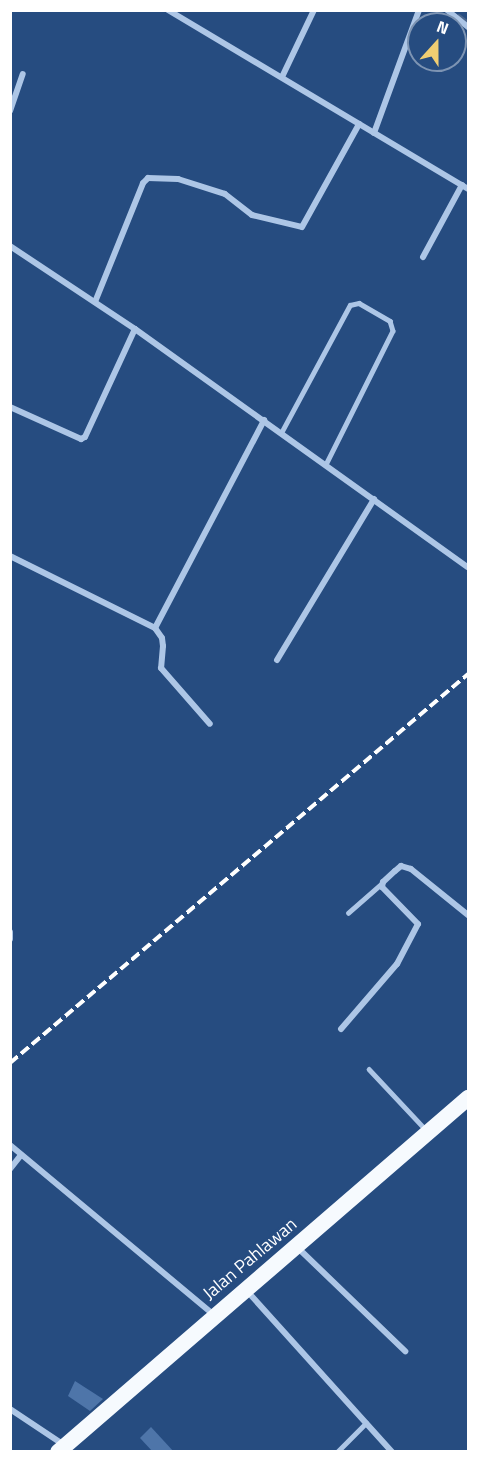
<!DOCTYPE html>
<style>
body{margin:0}
#map{position:relative;width:479px;height:1462px;overflow:hidden;background:#264c80;font-family:"Titillium Web",sans-serif}
div>[style]{position:absolute}
.stream>*{height:4px;margin:-2px;padding:0 2px;transform-origin:2px;border-radius:2px;background:#4a658b}
.building>*{inset:0;background:#4e75a9}
.service>*{height:4.5px;margin:-2.25px;padding:0 2.25px;transform-origin:2.25px;border-radius:2.25px;background:#adc6e6}
.minor>*{height:6px;margin:-3px;padding:0 3px;transform-origin:3px;border-radius:3px;background:#adc6e6}
.trunk>*{height:16px;margin:-8px;padding:0 8px;transform-origin:8px;border-radius:8px;background:#f6fafe}
.rail>*{height:4px;margin-top:-2px;transform-origin:0;background:repeating-linear-gradient(90deg,#fff 0 10px,transparent 0 14.5px)}
span{translate:-50% -50%;white-space:nowrap;text-align:center;line-height:1.15;-webkit-text-stroke:5px #264c80;paint-order:stroke}
.street-label{font-size:18px;color:#fff}
.frame{position:absolute;inset:0;border:12px solid #fff;pointer-events:none}
.north{position:absolute;left:407px;top:12px;width:60px;height:60px;box-sizing:border-box;background:#264c80;border:2px solid #7d94b3;border-radius:50%;rotate:21deg;font-size:16px;font-weight:700;line-height:24px;text-align:center;color:#fff}
.north::after{content:'';display:block;margin:auto;width:21px;height:27px;background:#efcd72;clip-path:polygon(50% 0,100% 100%,50% 72%,0 100%)}
</style>
<div id="map">
<div class="stream">
<div style="left:459px;top:16px;width:11px;rotate:38deg"></div>
</div>
<div class="building">
<div style="clip-path:polygon(75px 1381px,103px 1399px,90px 1411px,68px 1396px)"></div>
<div style="clip-path:polygon(151px 1427px,174px 1452px,153px 1452px,140px 1438px)"></div>
</div>
<div class="service">
<div style="left:281px;top:433px;width:145px;rotate:-61.7deg"></div>
<div style="left:350px;top:305px;width:9px;rotate:-13deg"></div>
<div style="left:359px;top:303px;width:36px;rotate:30deg"></div>
<div style="left:390px;top:321px;width:10px;rotate:73deg"></div>
<div style="left:393px;top:331px;width:150px;rotate:116.6deg"></div>
<div style="left:348px;top:913px;width:44px;rotate:-41.3deg"></div>
<div style="left:369px;top:1069px;width:83px;rotate:46.9deg"></div>
<div style="left:337px;top:1452px;width:41px;rotate:-45deg"></div>
</div>
<div class="minor">
<div style="left:168px;top:10px;width:349px;rotate:30.8deg"></div>
<div style="left:447px;top:10px;width:27px;rotate:39deg"></div>
<div style="left:282px;top:77px;width:74px;rotate:-64.5deg"></div>
<div style="left:10px;top:111px;width:39px;rotate:-71deg"></div>
<div style="left:374px;top:133px;width:131px;rotate:-69.9deg"></div>
<div style="left:10px;top:246px;width:150px;rotate:33.6deg"></div>
<div style="left:135px;top:329px;width:409px;rotate:35.6deg"></div>
<div style="left:423px;top:257px;width:82px;rotate:-61.6deg"></div>
<div style="left:95px;top:302px;width:128px;rotate:-68deg"></div>
<div style="left:143px;top:183px;width:7px;rotate:-45deg"></div>
<div style="left:148px;top:178px;width:30px;rotate:2deg"></div>
<div style="left:178px;top:179px;width:49px;rotate:17.7deg"></div>
<div style="left:225px;top:194px;width:34px;rotate:38deg"></div>
<div style="left:252px;top:215px;width:51px;rotate:13.5deg"></div>
<div style="left:302px;top:227px;width:118px;rotate:-61deg"></div>
<div style="left:10px;top:407px;width:78px;rotate:24.3deg"></div>
<div style="left:81px;top:439px;width:4px;rotate:-27deg"></div>
<div style="left:85px;top:437px;width:119px;rotate:-65.2deg"></div>
<div style="left:10px;top:556px;width:162px;rotate:26.4deg"></div>
<div style="left:155px;top:628px;width:12px;rotate:55deg"></div>
<div style="left:162px;top:638px;width:8px;rotate:83deg"></div>
<div style="left:163px;top:646px;width:22px;rotate:95deg"></div>
<div style="left:161px;top:668px;width:74px;rotate:48.8deg"></div>
<div style="left:155px;top:628px;width:235px;rotate:-62.3deg"></div>
<div style="left:277px;top:660px;width:188px;rotate:-58.9deg"></div>
<div style="left:10px;top:932px;width:7px;rotate:90deg"></div>
<div style="left:341px;top:1029px;width:86px;rotate:-49.3deg"></div>
<div style="left:397px;top:964px;width:45px;rotate:-62.3deg"></div>
<div style="left:418px;top:924px;width:52px;rotate:-134.2deg"></div>
<div style="left:382px;top:887px;width:5px;rotate:-79deg"></div>
<div style="left:383px;top:882px;width:16px;rotate:-43deg"></div>
<div style="left:395px;top:871px;width:8px;rotate:-40deg"></div>
<div style="left:401px;top:866px;width:10px;rotate:17deg"></div>
<div style="left:411px;top:869px;width:73px;rotate:38.9deg"></div>
<div style="left:10px;top:1145px;width:264px;rotate:39.8deg"></div>
<div style="left:10px;top:1169px;width:18px;rotate:-52deg"></div>
<div style="left:298px;top:1248px;width:149px;rotate:43.9deg"></div>
<div style="left:248px;top:1292px;width:215px;rotate:48deg"></div>
<div style="left:10px;top:1409px;width:65px;rotate:33.7deg"></div>
</div>
<div class="trunk">
<div style="left:58px;top:1452px;width:542px;rotate:-40.81deg"></div>
</div>
<div class="rail">
<div style="left:10px;top:1063px;width:601px;rotate:-40.34deg"></div>
</div>
<div class="street-label">
<span style="left:250px;top:1259px;rotate:-40deg">Jalan Pahlawan</span>
</div>
<div class="frame"></div>
<div class="north">N</div>
</div>
